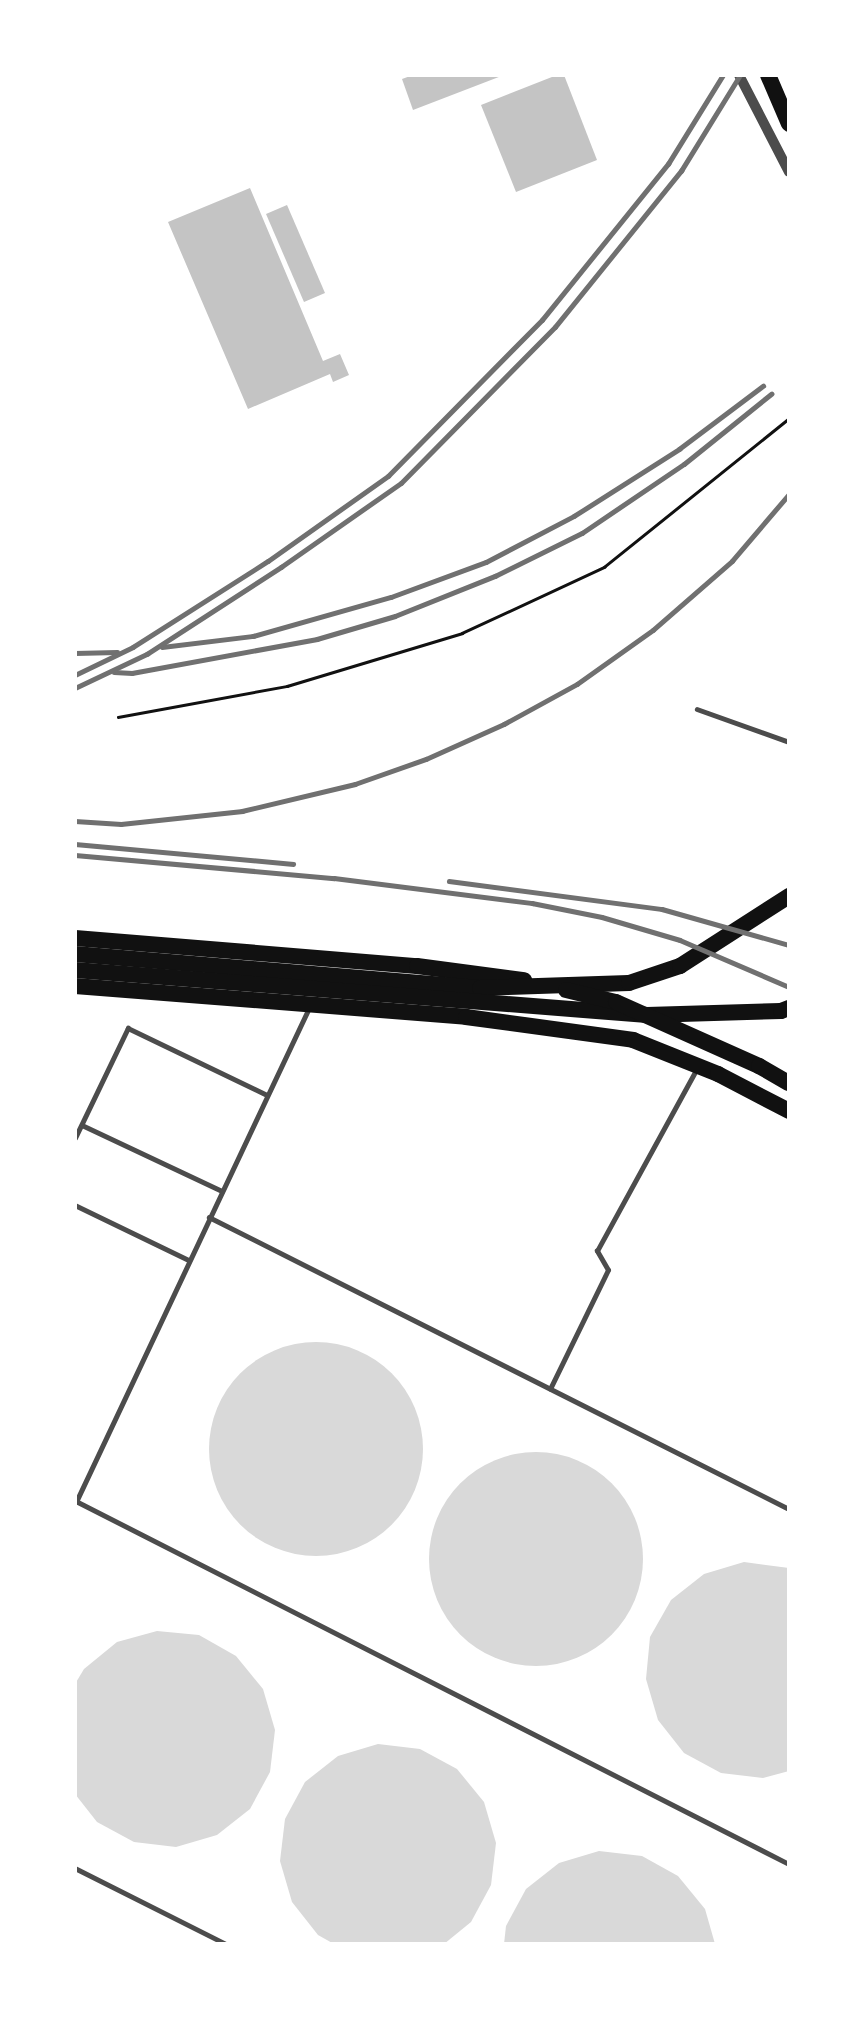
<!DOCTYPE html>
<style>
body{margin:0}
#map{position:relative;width:864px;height:2019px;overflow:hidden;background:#fff;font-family:Poppins,sans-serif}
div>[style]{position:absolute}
.water>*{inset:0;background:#d9d9d9}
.round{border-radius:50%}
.building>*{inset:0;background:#c4c4c4}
.path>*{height:2.5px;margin:-1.25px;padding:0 1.25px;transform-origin:1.25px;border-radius:1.25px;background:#111}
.service>*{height:4.5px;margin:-2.25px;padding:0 2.25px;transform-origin:2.25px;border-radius:2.25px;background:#4c4c4c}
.tertiary>*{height:10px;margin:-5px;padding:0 5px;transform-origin:5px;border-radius:5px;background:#4c4c4c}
.trunk>*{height:16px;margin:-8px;padding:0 8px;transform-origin:8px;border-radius:8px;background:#111}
.rail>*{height:4.5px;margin:-2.25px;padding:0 2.25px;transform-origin:2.25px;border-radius:2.25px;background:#707070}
span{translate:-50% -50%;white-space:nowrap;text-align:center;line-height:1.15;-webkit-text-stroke:6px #fff;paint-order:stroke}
.frame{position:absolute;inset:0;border:77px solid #fff;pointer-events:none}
</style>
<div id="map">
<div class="water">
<div class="round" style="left:209px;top:1342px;width:214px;height:214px"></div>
<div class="round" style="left:429px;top:1452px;width:214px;height:214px"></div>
<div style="clip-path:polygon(744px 1562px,789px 1568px,789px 1771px,763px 1778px,721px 1773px,684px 1753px,658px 1720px,646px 1679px,650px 1637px,671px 1600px,704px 1574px)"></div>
<div style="clip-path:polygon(157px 1631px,199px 1635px,236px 1656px,263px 1689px,275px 1730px,270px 1772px,250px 1809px,217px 1835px,176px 1847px,134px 1842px,97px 1822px,75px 1794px,75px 1684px,84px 1669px,117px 1642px)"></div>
<div style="clip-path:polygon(378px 1744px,420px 1749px,457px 1769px,484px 1802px,496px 1843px,491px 1885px,471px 1922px,444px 1944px,334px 1944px,318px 1935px,292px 1902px,280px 1861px,285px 1819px,305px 1782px,338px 1756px)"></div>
<div style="clip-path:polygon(599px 1851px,642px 1856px,678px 1876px,705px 1909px,715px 1944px,504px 1944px,506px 1926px,526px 1889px,559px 1863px)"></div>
</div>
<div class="building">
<div style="clip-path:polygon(413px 75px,504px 75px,413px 110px,402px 79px)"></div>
<div style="clip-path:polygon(557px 75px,564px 75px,597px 160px,516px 192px,481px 105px)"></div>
<div style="clip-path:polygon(250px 188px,323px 361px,340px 354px,349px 375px,333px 382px,330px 374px,248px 409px,168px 222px)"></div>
<div style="clip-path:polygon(287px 205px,325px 293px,304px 302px,266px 214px)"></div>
</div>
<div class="path">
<div style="left:118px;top:717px;width:172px;rotate:-10.4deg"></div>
<div style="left:287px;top:686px;width:183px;rotate:-16.8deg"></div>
<div style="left:462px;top:633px;width:157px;rotate:-24.9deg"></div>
<div style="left:604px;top:567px;width:238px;rotate:-38.8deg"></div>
</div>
<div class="service">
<div style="left:697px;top:709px;width:98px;rotate:19.7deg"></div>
<div style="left:82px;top:1125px;width:155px;rotate:25.2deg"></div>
<div style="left:75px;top:1138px;width:122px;rotate:-64.3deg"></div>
<div style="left:128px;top:1028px;width:154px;rotate:25.7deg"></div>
<div style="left:75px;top:1205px;width:127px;rotate:25.8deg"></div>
<div style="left:209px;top:1217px;width:649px;rotate:26.72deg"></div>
<div style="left:550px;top:1389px;width:132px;rotate:-64deg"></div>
<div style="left:608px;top:1270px;width:22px;rotate:-120deg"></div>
<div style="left:597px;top:1251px;width:206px;rotate:-61.3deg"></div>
<div style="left:76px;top:1501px;width:800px;rotate:26.98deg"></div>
<div style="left:76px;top:1502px;width:544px;rotate:-64.75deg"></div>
<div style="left:75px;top:1868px;width:169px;rotate:26.7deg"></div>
</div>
<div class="tertiary">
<div style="left:739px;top:75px;width:109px;rotate:62.7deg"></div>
</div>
<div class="trunk">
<div style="left:768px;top:75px;width:53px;rotate:66.8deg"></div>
<div style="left:75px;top:938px;width:343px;rotate:4.7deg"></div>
<div style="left:417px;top:966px;width:108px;rotate:7.5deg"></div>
<div style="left:75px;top:954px;width:406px;rotate:4.8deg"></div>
<div style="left:480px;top:988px;width:149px;rotate:-1.9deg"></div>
<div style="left:629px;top:983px;width:54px;rotate:-18.4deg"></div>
<div style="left:680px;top:966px;width:130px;rotate:-32.7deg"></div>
<div style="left:75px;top:970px;width:574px;rotate:4.5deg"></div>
<div style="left:647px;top:1015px;width:134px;rotate:-1.7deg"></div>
<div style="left:781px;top:1011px;width:9px;rotate:-21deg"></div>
<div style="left:75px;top:986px;width:392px;rotate:4.5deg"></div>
<div style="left:466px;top:1017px;width:169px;rotate:7.8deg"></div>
<div style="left:633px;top:1040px;width:92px;rotate:21.8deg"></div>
<div style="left:718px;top:1074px;width:80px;rotate:27.5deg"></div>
<div style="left:566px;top:990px;width:51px;rotate:13.5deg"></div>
<div style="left:616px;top:1002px;width:157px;rotate:24.1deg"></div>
<div style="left:759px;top:1066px;width:34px;rotate:30deg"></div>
</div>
<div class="rail">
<div style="left:162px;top:647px;width:92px;rotate:-6.9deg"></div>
<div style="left:253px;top:636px;width:143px;rotate:-15.8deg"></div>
<div style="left:391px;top:597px;width:101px;rotate:-20.2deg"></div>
<div style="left:486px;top:562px;width:99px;rotate:-27.6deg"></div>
<div style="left:574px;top:516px;width:125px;rotate:-32.5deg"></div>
<div style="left:679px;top:449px;width:105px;rotate:-36.9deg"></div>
<div style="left:75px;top:653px;width:42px;rotate:-1.4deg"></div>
<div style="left:114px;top:672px;width:18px;rotate:3deg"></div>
<div style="left:132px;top:673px;width:188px;rotate:-10.4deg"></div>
<div style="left:317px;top:639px;width:81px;rotate:-16.4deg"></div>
<div style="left:395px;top:616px;width:108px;rotate:-21.8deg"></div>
<div style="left:495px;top:576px;width:97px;rotate:-26.3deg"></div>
<div style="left:582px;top:533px;width:123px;rotate:-34.1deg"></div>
<div style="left:684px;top:464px;width:112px;rotate:-38.8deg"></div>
<div style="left:75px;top:675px;width:64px;rotate:-25.8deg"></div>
<div style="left:133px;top:647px;width:160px;rotate:-32.5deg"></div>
<div style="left:268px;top:561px;width:147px;rotate:-35.3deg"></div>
<div style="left:388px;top:476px;width:219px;rotate:-45.4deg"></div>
<div style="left:542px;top:320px;width:201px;rotate:-51.1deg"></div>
<div style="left:668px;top:164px;width:105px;rotate:-58.3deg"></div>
<div style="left:75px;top:688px;width:80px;rotate:-25.3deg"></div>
<div style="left:147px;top:654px;width:160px;rotate:-33deg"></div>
<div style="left:281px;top:567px;width:146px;rotate:-35deg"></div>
<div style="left:401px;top:483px;width:219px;rotate:-45.4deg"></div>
<div style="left:555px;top:327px;width:201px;rotate:-51.1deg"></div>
<div style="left:681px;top:171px;width:113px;rotate:-58.4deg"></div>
<div style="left:75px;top:821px;width:46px;rotate:3.7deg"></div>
<div style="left:121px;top:824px;width:122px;rotate:-6.1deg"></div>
<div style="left:242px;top:811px;width:116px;rotate:-13.4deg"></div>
<div style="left:355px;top:784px;width:75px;rotate:-19.4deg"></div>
<div style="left:426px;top:759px;width:85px;rotate:-24.2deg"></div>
<div style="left:504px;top:724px;width:83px;rotate:-28.7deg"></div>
<div style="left:577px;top:684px;width:93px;rotate:-35.4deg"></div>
<div style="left:653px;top:630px;width:105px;rotate:-41.1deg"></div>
<div style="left:732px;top:561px;width:88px;rotate:-49.6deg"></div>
<div style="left:75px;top:844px;width:219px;rotate:5.2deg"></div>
<div style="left:75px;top:855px;width:260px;rotate:5.1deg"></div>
<div style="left:334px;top:878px;width:200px;rotate:7.2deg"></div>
<div style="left:532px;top:903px;width:71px;rotate:11.3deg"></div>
<div style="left:602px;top:917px;width:81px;rotate:16.4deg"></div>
<div style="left:680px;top:940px;width:119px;rotate:23.3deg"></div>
<div style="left:449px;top:881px;width:215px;rotate:7.5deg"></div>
<div style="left:662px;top:909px;width:132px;rotate:15.8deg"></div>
</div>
<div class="frame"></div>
</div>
